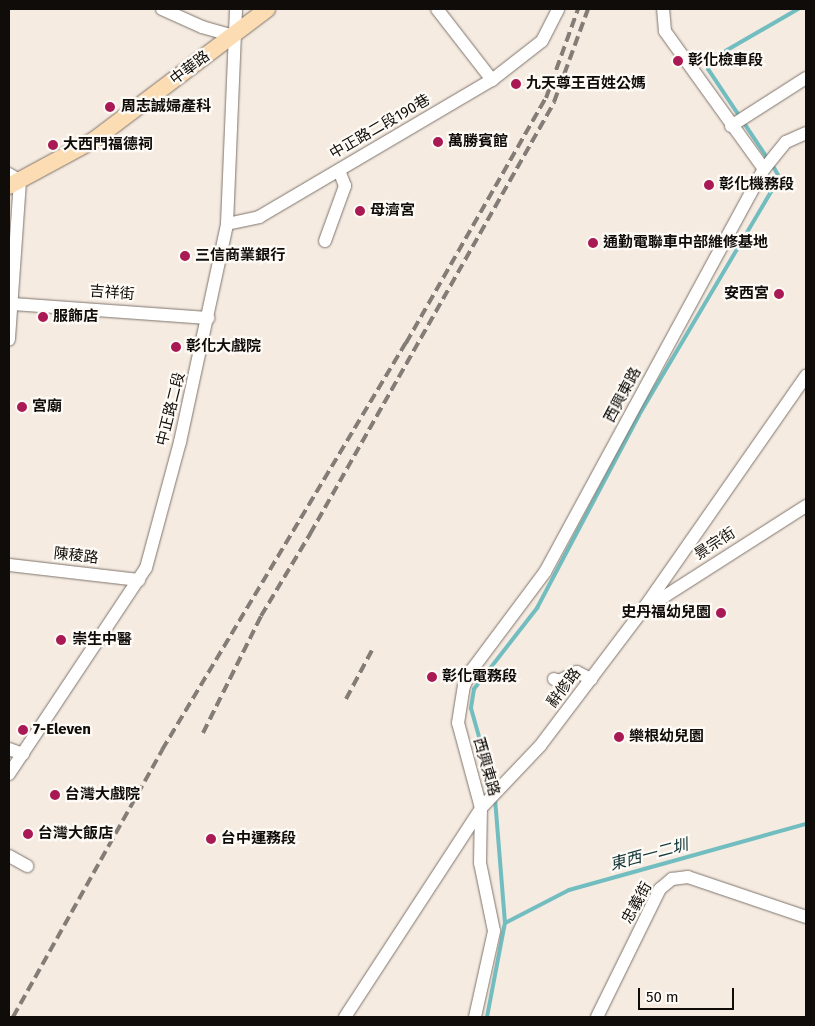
<!DOCTYPE html>
<meta charset="utf-8">
<style>
body{margin:0}
#map{position:relative;width:815px;height:1026px;overflow:hidden;background:#f6ebe1;font-family:"Fira Sans","Noto Sans TC",sans-serif}
div>[style]{position:absolute}
.stream>*{height:4px;margin:-2px;padding:0 2px;transform-origin:2px;border-radius:2px;background:#72bdbf}
.roads{filter:drop-shadow(0 0 1px #7e746b) drop-shadow(0 0 1px #7e746b)}
.minor>*{height:12px;margin:-6px;padding:0 6px;transform-origin:6px;border-radius:6px;background:#fff}
.major>*{height:16px;margin:-8px;padding:0 8px;transform-origin:8px;border-radius:8px;background:#fcdcb2}
.rail>*{height:4px;margin-top:-2px;transform-origin:0;background:repeating-linear-gradient(90deg,#847c76 0 10px,transparent 0 15px)}
.dots>*{width:14px;height:14px;translate:-50% -50%;box-sizing:border-box;border:2px solid #fefaf5;border-radius:50%}
span{translate:-50% -50%;white-space:nowrap;text-align:center;line-height:1.15;-webkit-text-stroke:4.5px #fefaf5;paint-order:stroke}
.poi-label{font-size:15px;color:#100c09;font-weight:700}
.left{translate:0 -50%;text-align:left}
.right{translate:-100% -50%;text-align:right}
.street-label{font-size:15px;color:#100c09}
.water-label{font-size:16px;color:#0d3334;font-style:italic}
.frame{position:absolute;inset:0;border:10px solid #100c09;pointer-events:none}
.scale{position:absolute;left:638px;top:988px;width:96px;height:22px;box-sizing:border-box;border:2px solid #100c09;border-top:0;padding-left:6px;font-size:15px;line-height:18px;white-space:nowrap;color:#100c09;-webkit-text-stroke:4px #fefaf5;paint-order:stroke}
</style>
<div id="map">
<div class="stream">
<div style="left:768px;top:159px;width:108px;rotate:-123.7deg"></div>
<div style="left:708px;top:69px;width:8px;rotate:-90deg"></div>
<div style="left:708px;top:61px;width:104px;rotate:-30deg"></div>
<div style="left:494px;top:790px;width:85px;rotate:-105.7deg"></div>
<div style="left:471px;top:708px;width:19px;rotate:-81deg"></div>
<div style="left:474px;top:689px;width:103px;rotate:-52.1deg"></div>
<div style="left:537px;top:608px;width:218px;rotate:-62.1deg"></div>
<div style="left:639px;top:415px;width:269px;rotate:-59.4deg"></div>
<div style="left:776px;top:183px;width:8px;rotate:-76deg"></div>
<div style="left:778px;top:175px;width:13px;rotate:-119deg"></div>
<div style="left:505px;top:923px;width:72px;rotate:-27.3deg"></div>
<div style="left:569px;top:890px;width:246px;rotate:-15.6deg"></div>
<div style="left:487px;top:1017px;width:96px;rotate:-79.2deg"></div>
<div style="left:505px;top:923px;width:124px;rotate:-94.6deg"></div>
</div>
<div class="roads">
<div class="minor">
<div style="left:162px;top:9px;width:44px;rotate:24.2deg"></div>
<div style="left:202px;top:27px;width:33px;rotate:16deg"></div>
<div style="left:437px;top:9px;width:90px;rotate:52.2deg"></div>
<div style="left:731px;top:126px;width:89px;rotate:-32.6deg"></div>
<div style="left:764px;top:169px;width:35px;rotate:-51deg"></div>
<div style="left:786px;top:142px;width:22px;rotate:-24deg"></div>
<div style="left:9px;top:174px;width:13px;rotate:32deg"></div>
<div style="left:20px;top:181px;width:159px;rotate:94deg"></div>
<div style="left:227px;top:224px;width:33px;rotate:-12deg"></div>
<div style="left:259px;top:217px;width:270px;rotate:-30.5deg"></div>
<div style="left:492px;top:80px;width:63px;rotate:-38deg"></div>
<div style="left:542px;top:41px;width:36px;rotate:-63deg"></div>
<div style="left:325px;top:241px;width:59px;rotate:-70deg"></div>
<div style="left:345px;top:186px;width:17px;rotate:-111deg"></div>
<div style="left:12px;top:304px;width:197px;rotate:4.1deg"></div>
<div style="left:9px;top:565px;width:131px;rotate:6.6deg"></div>
<div style="left:648px;top:607px;width:188px;rotate:-32.6deg"></div>
<div style="left:554px;top:679px;width:5px;rotate:22deg"></div>
<div style="left:559px;top:681px;width:20px;rotate:-27deg"></div>
<div style="left:577px;top:672px;width:16px;rotate:27deg"></div>
<div style="left:9px;top:749px;width:15px;rotate:20deg"></div>
<div style="left:9px;top:774px;width:247px;rotate:-56.4deg"></div>
<div style="left:146px;top:568px;width:131px;rotate:-74.9deg"></div>
<div style="left:180px;top:442px;width:223px;rotate:-77.8deg"></div>
<div style="left:227px;top:224px;width:215px;rotate:-87.6deg"></div>
<div style="left:9px;top:856px;width:21px;rotate:29deg"></div>
<div style="left:345px;top:1017px;width:249px;rotate:-56.9deg"></div>
<div style="left:481px;top:808px;width:86px;rotate:-46.4deg"></div>
<div style="left:540px;top:746px;width:169px;rotate:-52.9deg"></div>
<div style="left:642px;top:611px;width:287px;rotate:-55.1deg"></div>
<div style="left:475px;top:1017px;width:88px;rotate:-77.5deg"></div>
<div style="left:494px;top:931px;width:69px;rotate:-101.6deg"></div>
<div style="left:480px;top:863px;width:55px;rotate:-89deg"></div>
<div style="left:481px;top:808px;width:88px;rotate:-105.1deg"></div>
<div style="left:458px;top:723px;width:37px;rotate:-81deg"></div>
<div style="left:464px;top:686px;width:17px;rotate:-65deg"></div>
<div style="left:471px;top:671px;width:124px;rotate:-53.2deg"></div>
<div style="left:545px;top:572px;width:459px;rotate:-61.5deg"></div>
<div style="left:764px;top:169px;width:170px;rotate:-125.7deg"></div>
<div style="left:665px;top:31px;width:22px;rotate:-95deg"></div>
<div style="left:597px;top:1017px;width:143px;rotate:-63.8deg"></div>
<div style="left:660px;top:889px;width:16px;rotate:-40deg"></div>
<div style="left:672px;top:879px;width:16px;rotate:-7deg"></div>
<div style="left:688px;top:877px;width:125px;rotate:18.7deg"></div>
</div>
<div class="major">
<div style="left:9px;top:186px;width:97px;rotate:-28.4deg"></div>
<div style="left:94px;top:140px;width:217px;rotate:-37.1deg"></div>
</div>
</div>
<div class="rail">
<div style="left:346px;top:699px;width:55px;rotate:-62deg"></div>
<div style="left:203px;top:733px;width:131px;rotate:-63.6deg"></div>
<div style="left:261px;top:616px;width:96px;rotate:-59.1deg"></div>
<div style="left:310px;top:534px;width:496px;rotate:-60.5deg"></div>
<div style="left:554px;top:102px;width:99px;rotate:-69.9deg"></div>
<div style="left:13px;top:1017px;width:306px;rotate:-60.8deg"></div>
<div style="left:162px;top:750px;width:475px;rotate:-59.1deg"></div>
<div style="left:406px;top:343px;width:282px;rotate:-60.3deg"></div>
<div style="left:546px;top:98px;width:95px;rotate:-70.2deg"></div>
</div>
<div class="dots">
<div style="left:678px;top:61px;background:#a91954"></div>
<div style="left:516px;top:84px;background:#a91954"></div>
<div style="left:110px;top:107px;background:#a91954"></div>
<div style="left:438px;top:142px;background:#a91954"></div>
<div style="left:53px;top:145px;background:#a91954"></div>
<div style="left:709px;top:185px;background:#a91954"></div>
<div style="left:360px;top:211px;background:#a91954"></div>
<div style="left:593px;top:243px;background:#a91954"></div>
<div style="left:185px;top:256px;background:#a91954"></div>
<div style="left:779px;top:294px;background:#a91954"></div>
<div style="left:43px;top:317px;background:#a91954"></div>
<div style="left:176px;top:347px;background:#a91954"></div>
<div style="left:22px;top:407px;background:#a91954"></div>
<div style="left:721px;top:613px;background:#a91954"></div>
<div style="left:61px;top:640px;background:#a91954"></div>
<div style="left:432px;top:677px;background:#a91954"></div>
<div style="left:23px;top:730px;background:#a91954"></div>
<div style="left:619px;top:737px;background:#a91954"></div>
<div style="left:55px;top:795px;background:#a91954"></div>
<div style="left:28px;top:834px;background:#a91954"></div>
<div style="left:211px;top:839px;background:#a91954"></div>
</div>
<div class="poi-label">
<span class="left" style="left:688px;top:61px">彰化檢車段</span>
<span class="left" style="left:526px;top:84px">九天尊王百姓公媽</span>
<span class="left" style="left:121px;top:107px">周志誠婦產科</span>
<span class="left" style="left:448px;top:142px">萬勝賓館</span>
<span class="left" style="left:63px;top:145px">大西門福德祠</span>
<span class="left" style="left:719px;top:185px">彰化機務段</span>
<span class="left" style="left:370px;top:211px">母濟宮</span>
<span class="left" style="left:603px;top:243px">通勤電聯車中部維修基地</span>
<span class="left" style="left:195px;top:256px">三信商業銀行</span>
<span class="right" style="left:769px;top:294px">安西宮</span>
<span class="left" style="left:53px;top:317px">服飾店</span>
<span class="left" style="left:186px;top:347px">彰化大戲院</span>
<span class="left" style="left:32px;top:407px">宮廟</span>
<span class="right" style="left:711px;top:613px">史丹福幼兒園</span>
<span class="left" style="left:72px;top:640px">崇生中醫</span>
<span class="left" style="left:442px;top:677px">彰化電務段</span>
<span class="left" style="left:33px;top:730px">7-Eleven</span>
<span class="left" style="left:629px;top:737px">樂根幼兒園</span>
<span class="left" style="left:65px;top:795px">台灣大戲院</span>
<span class="left" style="left:38px;top:834px">台灣大飯店</span>
<span class="left" style="left:221px;top:839px">台中運務段</span>
</div>
<div class="street-label">
<span style="left:190px;top:68px;rotate:-37deg">中華路</span>
<span style="left:380px;top:127px;rotate:-30deg">中正路二段190巷</span>
<span style="left:112px;top:293px;rotate:4deg">吉祥街</span>
<span style="left:623px;top:395px;rotate:-62deg">西興東路</span>
<span style="left:171px;top:409px;rotate:-76deg">中正路二段</span>
<span style="left:715px;top:544px;rotate:-33deg">景宗街</span>
<span style="left:76px;top:556px;rotate:6deg">陳稜路</span>
<span style="left:564px;top:688px;rotate:-53deg">辭修路</span>
<span style="left:486px;top:767px;rotate:74deg">西興東路</span>
<span style="left:637px;top:903px;rotate:-61deg">忠義街</span>
</div>
<div class="water-label">
<span style="left:649px;top:855px;rotate:-15deg">東西一二圳</span>
</div>
<div class="frame"></div>
<div class="scale">50 m</div>
</div>
